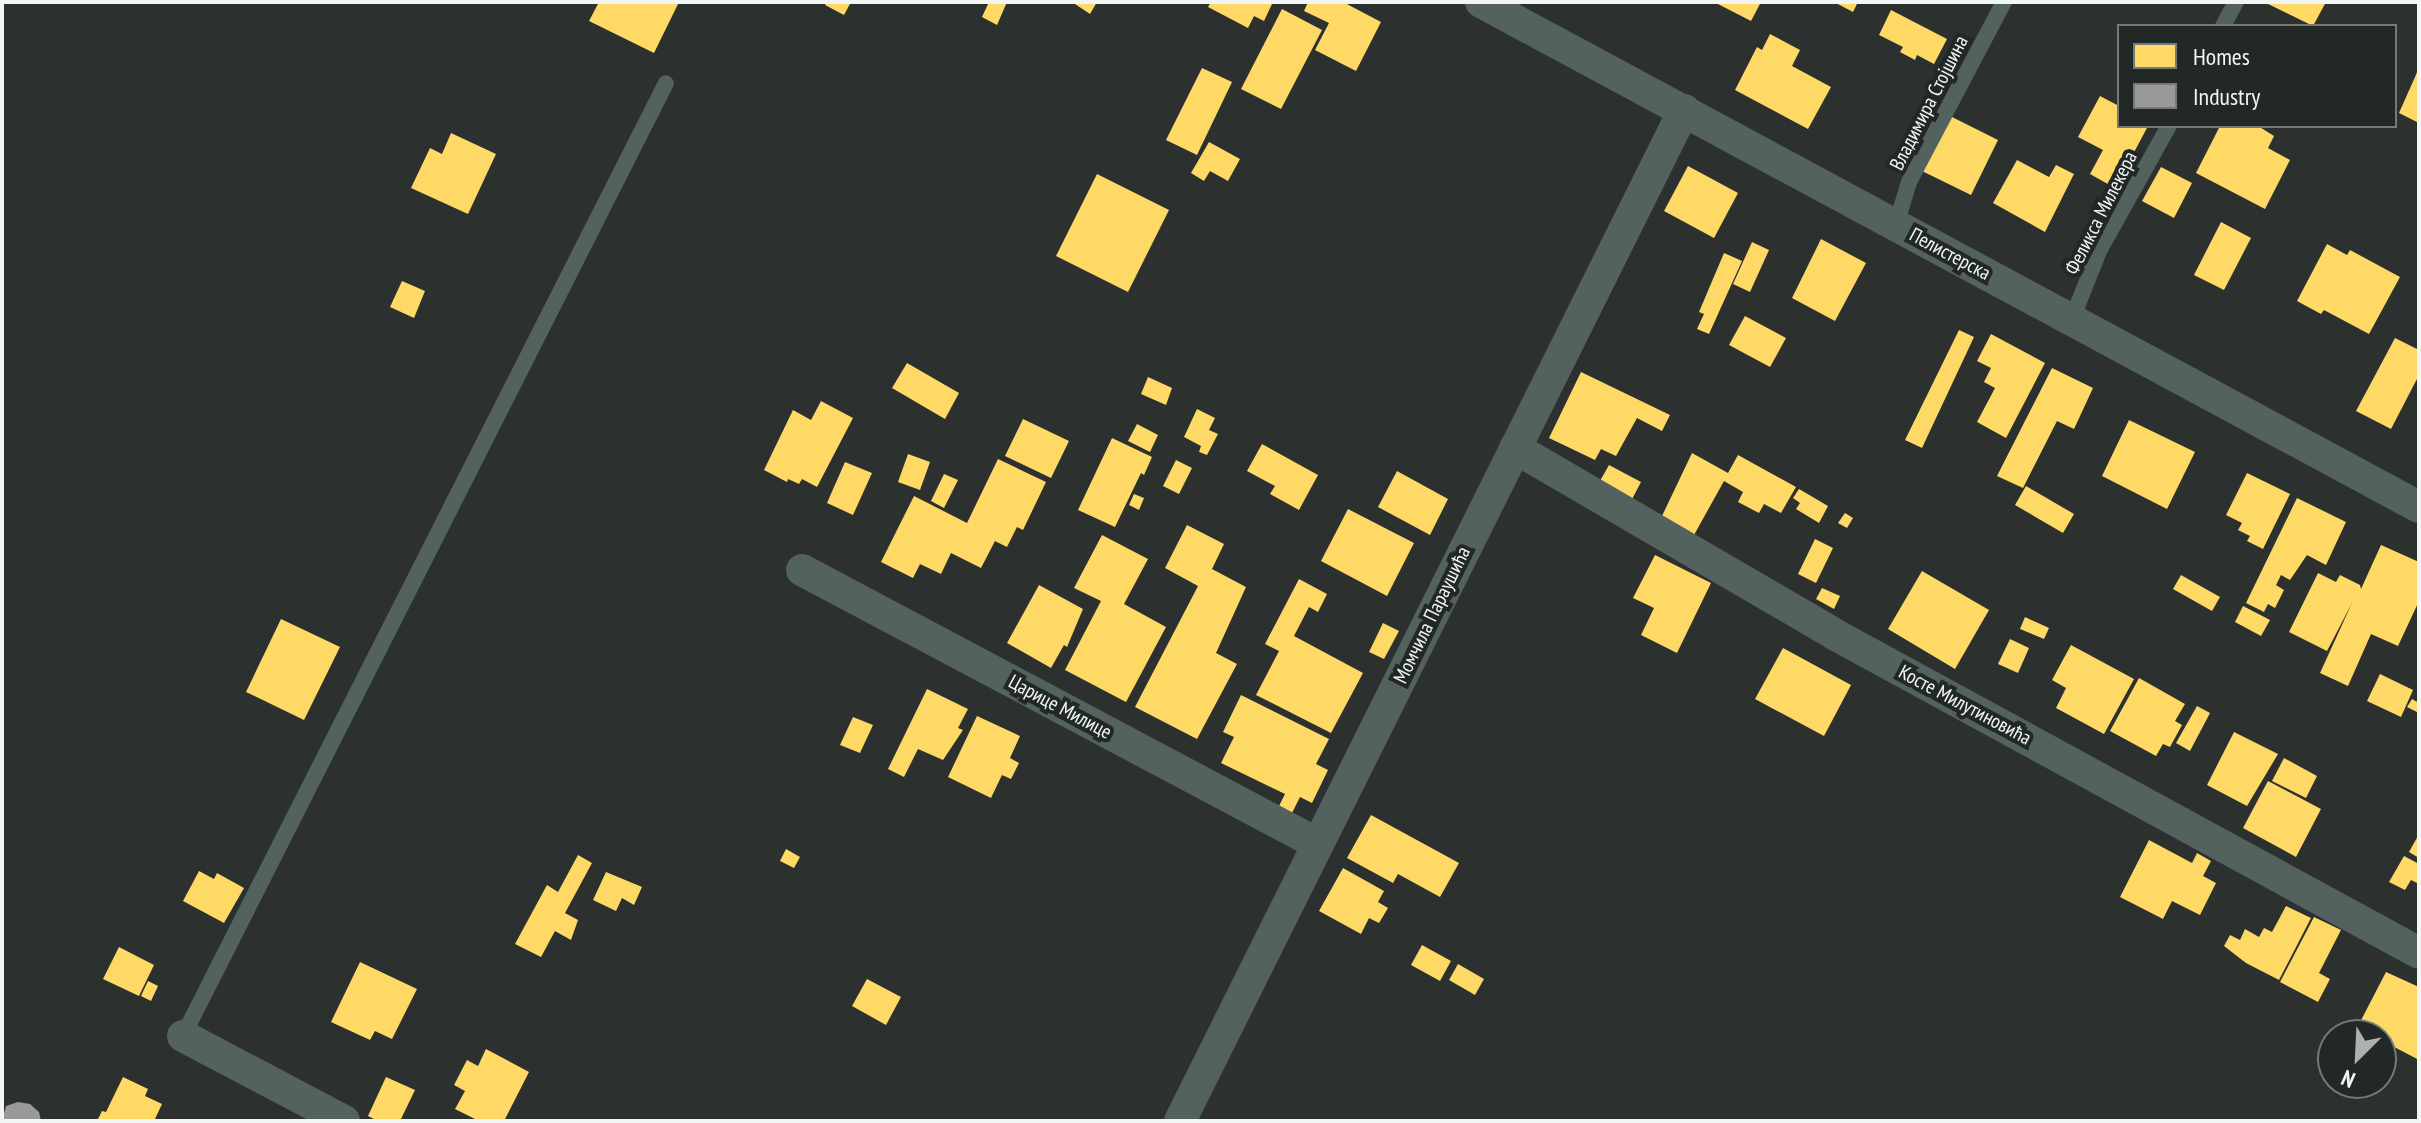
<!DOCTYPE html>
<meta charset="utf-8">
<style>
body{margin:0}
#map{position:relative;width:2421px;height:1123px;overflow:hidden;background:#2c312f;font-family:"PT Sans Narrow",sans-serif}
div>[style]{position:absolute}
.homes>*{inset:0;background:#ffd966}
.industry>*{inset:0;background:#999}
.service>*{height:16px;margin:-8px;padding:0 8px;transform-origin:8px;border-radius:8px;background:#53625f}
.minor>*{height:32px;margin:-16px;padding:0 16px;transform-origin:16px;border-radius:16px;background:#53625f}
span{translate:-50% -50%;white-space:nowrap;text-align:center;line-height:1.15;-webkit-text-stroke:8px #222826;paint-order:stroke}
.street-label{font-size:20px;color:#f2f6f5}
.frame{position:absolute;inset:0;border:4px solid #f2f6f5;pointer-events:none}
.legend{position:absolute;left:2117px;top:24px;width:280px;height:104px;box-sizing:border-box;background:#222826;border:2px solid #757a79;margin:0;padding:10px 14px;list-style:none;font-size:24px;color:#f2f6f5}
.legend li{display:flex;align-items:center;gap:16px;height:40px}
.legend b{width:40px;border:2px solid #757a79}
.north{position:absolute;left:2317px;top:1019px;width:80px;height:80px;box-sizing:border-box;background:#222826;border:2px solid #757a79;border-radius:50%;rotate:204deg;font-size:22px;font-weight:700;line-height:32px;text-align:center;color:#f2f6f5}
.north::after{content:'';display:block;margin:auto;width:28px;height:36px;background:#adb1b0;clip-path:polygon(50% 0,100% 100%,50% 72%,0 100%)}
</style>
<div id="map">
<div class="homes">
<div style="clip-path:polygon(599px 2px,679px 2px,654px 53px,589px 21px)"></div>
<div style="clip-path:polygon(827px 2px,851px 2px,844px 15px,825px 5px)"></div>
<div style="clip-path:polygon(989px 2px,1007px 2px,997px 25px,982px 17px)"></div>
<div style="clip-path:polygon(1072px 2px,1097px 2px,1090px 14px)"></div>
<div style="clip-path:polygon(1211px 2px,1273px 2px,1264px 21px,1254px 16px,1248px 28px,1208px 7px)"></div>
<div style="clip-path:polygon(1308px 2px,1343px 2px,1381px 22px,1356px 71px,1315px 50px,1329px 23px,1304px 11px)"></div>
<div style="clip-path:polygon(1714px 2px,1761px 2px,1751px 21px)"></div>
<div style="clip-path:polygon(1834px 2px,1858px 2px,1853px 12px)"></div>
<div style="clip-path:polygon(2264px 2px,2326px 2px,2313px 26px)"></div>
<div style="clip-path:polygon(1282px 9px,1322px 30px,1281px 109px,1241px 89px)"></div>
<div style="clip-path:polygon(1891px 10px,1947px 39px,1934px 64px,1917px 55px,1915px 60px,1900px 52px,1903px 47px,1879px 35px)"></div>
<div style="clip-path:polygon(1770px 34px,1800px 50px,1792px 66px,1831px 87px,1808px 129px,1735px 90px,1757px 47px,1762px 50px)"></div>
<div style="clip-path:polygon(1202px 68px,1232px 82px,1197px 155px,1166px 140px)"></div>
<div style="clip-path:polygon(2419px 68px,2419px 118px,2417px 122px,2399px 113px)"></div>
<div style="clip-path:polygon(2100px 96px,2119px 106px,2119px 126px,2148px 126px,2115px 188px,2090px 174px,2103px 150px,2078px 137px)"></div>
<div style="clip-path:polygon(1950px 116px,1998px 140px,1971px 195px,1922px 171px)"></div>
<div style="clip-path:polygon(2220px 126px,2258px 126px,2274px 136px,2268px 148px,2290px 160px,2265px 209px,2196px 173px)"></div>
<div style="clip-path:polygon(451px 133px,496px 154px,468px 214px,411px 188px,430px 148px,442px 154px)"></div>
<div style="clip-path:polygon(1209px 142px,1240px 159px,1228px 181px,1210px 171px,1204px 181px,1191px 173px)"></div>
<div style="clip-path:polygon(2017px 160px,2049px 177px,2056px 165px,2074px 174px,2045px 232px,1993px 203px)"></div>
<div style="clip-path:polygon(1688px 166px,1738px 193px,1714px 238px,1664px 211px)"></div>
<div style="clip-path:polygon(2161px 167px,2192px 183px,2174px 218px,2142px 201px)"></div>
<div style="clip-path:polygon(1097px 174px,1169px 210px,1128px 292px,1056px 256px)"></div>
<div style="clip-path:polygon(2221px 222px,2251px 238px,2224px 290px,2194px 275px)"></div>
<div style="clip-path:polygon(1821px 239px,1866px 263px,1835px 321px,1792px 298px)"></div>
<div style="clip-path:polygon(1752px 242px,1769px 250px,1750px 292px,1733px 284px)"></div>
<div style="clip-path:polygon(2327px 244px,2347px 255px,2350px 250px,2400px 277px,2369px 334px,2324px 310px,2321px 314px,2297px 301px)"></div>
<div style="clip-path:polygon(1724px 253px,1742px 261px,1709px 334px,1697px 329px,1704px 314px,1699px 312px)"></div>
<div style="clip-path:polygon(402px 281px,425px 291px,414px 318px,390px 307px)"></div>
<div style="clip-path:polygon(1745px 316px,1786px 338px,1770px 367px,1729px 345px)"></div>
<div style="clip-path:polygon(1959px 330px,1974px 337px,1922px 448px,1905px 440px)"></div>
<div style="clip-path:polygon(1991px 334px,2045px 363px,2006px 438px,1977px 422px,1995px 388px,1984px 382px,1991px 368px,1977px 361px)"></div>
<div style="clip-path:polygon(2395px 338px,2419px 350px,2419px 375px,2391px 429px,2356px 411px)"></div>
<div style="clip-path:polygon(907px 363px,959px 393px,945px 419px,892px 388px)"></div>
<div style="clip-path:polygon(2052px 368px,2093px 388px,2074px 429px,2057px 421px,2023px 488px,1997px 476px)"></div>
<div style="clip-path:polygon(1581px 372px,1670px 415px,1662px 431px,1637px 418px,1616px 456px,1601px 449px,1595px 460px,1549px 438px)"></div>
<div style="clip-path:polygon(1148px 377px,1172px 388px,1166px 405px,1141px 394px)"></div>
<div style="clip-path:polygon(821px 401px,853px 418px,817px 487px,802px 479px,799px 484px,788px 479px,787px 482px,764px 470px,793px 410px,811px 420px)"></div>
<div style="clip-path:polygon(1197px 409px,1215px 418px,1209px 430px,1218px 434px,1207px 455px,1199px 452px,1201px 446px,1184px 437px)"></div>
<div style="clip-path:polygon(1023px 419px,1069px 441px,1051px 478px,1005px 456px)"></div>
<div style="clip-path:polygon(2129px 420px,2195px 452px,2167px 509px,2102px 476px)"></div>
<div style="clip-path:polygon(1137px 424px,1158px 435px,1150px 452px,1128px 441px)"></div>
<div style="clip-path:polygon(1112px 438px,1152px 457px,1144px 475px,1141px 473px,1115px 527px,1078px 510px)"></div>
<div style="clip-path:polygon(1262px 444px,1318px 475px,1299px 510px,1270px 494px,1275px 486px,1247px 471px)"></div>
<div style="clip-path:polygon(1692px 453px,1728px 473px,1738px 455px,1796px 487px,1781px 513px,1764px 504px,1759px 513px,1738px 502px,1743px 492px,1724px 481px,1694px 535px,1662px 516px)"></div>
<div style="clip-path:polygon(908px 454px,930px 462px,920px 490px,898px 482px)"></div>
<div style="clip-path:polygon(998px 459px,1046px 482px,1023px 530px,1017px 527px,1007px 547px,995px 541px,981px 568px,951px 553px,941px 574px,920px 564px,913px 578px,881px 562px,914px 496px,967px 523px)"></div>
<div style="clip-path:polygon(1176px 460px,1192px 468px,1179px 494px,1163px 486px)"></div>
<div style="clip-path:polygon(845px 462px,872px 473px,853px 515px,827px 503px)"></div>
<div style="clip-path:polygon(1609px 465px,1641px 482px,1629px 505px,1596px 488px)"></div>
<div style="clip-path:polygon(1397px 471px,1448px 499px,1430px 535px,1378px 507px)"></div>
<div style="clip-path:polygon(2247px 473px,2290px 494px,2263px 549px,2247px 541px,2250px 536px,2238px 530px,2242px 523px,2226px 515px)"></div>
<div style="clip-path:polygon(944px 474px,958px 480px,944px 508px,931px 501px)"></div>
<div style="clip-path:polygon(2026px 486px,2074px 514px,2063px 533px,2015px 505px)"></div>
<div style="clip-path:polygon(1799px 489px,1828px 506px,1819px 523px,1796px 509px,1800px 503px,1793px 498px)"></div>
<div style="clip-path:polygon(1134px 494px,1144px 498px,1139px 510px,1129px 505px)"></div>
<div style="clip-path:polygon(2297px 498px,2346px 522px,2326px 565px,2307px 555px,2290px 580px,2281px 575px,2276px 585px,2284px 590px,2275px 608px,2268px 604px,2264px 612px,2246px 603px)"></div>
<div style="clip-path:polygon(1348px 509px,1414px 543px,1387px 596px,1321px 561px)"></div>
<div style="clip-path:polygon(1845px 513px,1853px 518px,1847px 528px,1838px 523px)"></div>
<div style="clip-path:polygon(1187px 525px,1224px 544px,1212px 569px,1246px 587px,1216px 653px,1237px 664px,1197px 739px,1135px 707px,1198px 586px,1165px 568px)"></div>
<div style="clip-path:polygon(1102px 535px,1148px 559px,1124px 604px,1166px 627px,1126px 702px,1065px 670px,1101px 601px,1074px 588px)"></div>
<div style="clip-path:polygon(1815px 539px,1833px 548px,1816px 583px,1798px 574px)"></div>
<div style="clip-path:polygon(2381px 545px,2419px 562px,2419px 601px,2398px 646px,2371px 634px,2348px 686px,2320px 673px,2352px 603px,2327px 651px,2289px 632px,2318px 573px,2336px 582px,2340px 575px,2360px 585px,2361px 589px)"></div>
<div style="clip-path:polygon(1655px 555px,1711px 583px,1677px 653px,1641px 635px,1654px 608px,1633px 598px)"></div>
<div style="clip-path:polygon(1922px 571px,1989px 610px,1955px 669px,1888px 629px)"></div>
<div style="clip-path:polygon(2181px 575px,2220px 597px,2212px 611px,2173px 589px)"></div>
<div style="clip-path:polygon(1299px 579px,1327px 594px,1318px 612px,1309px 607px,1294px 636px,1363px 673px,1331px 733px,1256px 695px,1279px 651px,1265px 644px)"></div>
<div style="clip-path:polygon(1039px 585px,1083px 609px,1067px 647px,1064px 645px,1051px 668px,1007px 643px)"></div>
<div style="clip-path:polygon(1822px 588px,1840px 596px,1834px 609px,1816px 599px)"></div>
<div style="clip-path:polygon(2243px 606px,2270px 620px,2261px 636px,2235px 622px)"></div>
<div style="clip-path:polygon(2025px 617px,2049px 628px,2044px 639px,2020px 629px)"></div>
<div style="clip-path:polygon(281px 619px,340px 647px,304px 720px,246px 692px)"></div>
<div style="clip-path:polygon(1383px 623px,1399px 631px,1384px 659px,1369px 652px)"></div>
<div style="clip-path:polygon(2010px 639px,2029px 648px,2018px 673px,1998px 664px)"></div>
<div style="clip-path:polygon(2071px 645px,2134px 679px,2104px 734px,2056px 708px,2066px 688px,2052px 680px)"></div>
<div style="clip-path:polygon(1783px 648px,1851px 685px,1824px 736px,1755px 699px)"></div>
<div style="clip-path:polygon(2380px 674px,2413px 690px,2401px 717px,2367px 701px)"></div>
<div style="clip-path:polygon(2139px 678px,2185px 704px,2175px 721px,2182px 725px,2170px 747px,2163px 744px,2156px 756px,2110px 731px)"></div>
<div style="clip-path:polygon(927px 689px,968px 709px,958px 728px,963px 730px,943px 760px,918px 749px,904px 777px,888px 769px)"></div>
<div style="clip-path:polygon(1241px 695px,1329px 739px,1316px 764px,1328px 770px,1312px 803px,1300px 797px,1292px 813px,1279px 806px,1285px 794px,1221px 763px,1234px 737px,1223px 732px)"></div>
<div style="clip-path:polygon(2412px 699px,2419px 703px,2419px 713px,2407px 707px)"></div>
<div style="clip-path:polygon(2197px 706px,2210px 713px,2190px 751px,2176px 743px)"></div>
<div style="clip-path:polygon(977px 716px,1020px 736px,1010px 758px,1019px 763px,1011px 779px,1002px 775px,991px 798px,948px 777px)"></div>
<div style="clip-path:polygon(853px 717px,873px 725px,860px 753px,840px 745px)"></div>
<div style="clip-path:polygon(2234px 732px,2278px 754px,2247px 806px,2207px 785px)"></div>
<div style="clip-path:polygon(2284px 758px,2317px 776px,2306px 798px,2272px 781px)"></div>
<div style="clip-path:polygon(2268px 781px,2321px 809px,2296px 857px,2243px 828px)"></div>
<div style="clip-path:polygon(1371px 815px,1459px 863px,1440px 897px,1398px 874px,1393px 883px,1347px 858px)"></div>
<div style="clip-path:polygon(2419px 834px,2419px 858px,2409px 852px)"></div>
<div style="clip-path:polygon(2149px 840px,2192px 863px,2197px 853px,2211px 861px,2203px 876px,2216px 883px,2200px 915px,2172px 901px,2163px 919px,2120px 897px)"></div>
<div style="clip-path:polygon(786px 849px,800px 857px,794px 868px,780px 861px)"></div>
<div style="clip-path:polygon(578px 855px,592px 863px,565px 913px,578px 920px,571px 940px,555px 931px,541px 957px,515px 944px,547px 885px,558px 892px)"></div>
<div style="clip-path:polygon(2404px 856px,2419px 864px,2419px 884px,2411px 880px,2405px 890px,2389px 882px)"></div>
<div style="clip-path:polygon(1343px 868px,1384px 891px,1378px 902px,1388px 908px,1379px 923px,1369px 918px,1361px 934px,1319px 911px)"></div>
<div style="clip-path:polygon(199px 871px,214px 879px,217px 873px,244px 888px,224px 923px,183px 901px)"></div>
<div style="clip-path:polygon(606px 872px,642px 887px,634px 905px,622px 898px,616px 911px,593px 900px)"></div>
<div style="clip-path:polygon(2286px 906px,2311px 918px,2279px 980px,2246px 963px,2224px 946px,2230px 935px,2240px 940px,2245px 929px,2259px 937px,2264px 928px,2272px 932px)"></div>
<div style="clip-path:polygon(2314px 917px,2341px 930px,2319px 973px,2330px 979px,2318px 1002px,2280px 982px)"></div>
<div style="clip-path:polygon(1422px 945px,1451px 961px,1440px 981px,1411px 965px)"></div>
<div style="clip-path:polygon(119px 947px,154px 965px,139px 996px,103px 979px)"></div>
<div style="clip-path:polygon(360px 962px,417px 989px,392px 1039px,375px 1031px,370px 1040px,331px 1022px)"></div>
<div style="clip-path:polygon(1458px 964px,1484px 979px,1475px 995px,1449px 980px)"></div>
<div style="clip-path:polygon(2386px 972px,2419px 987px,2419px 1060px,2381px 1040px,2381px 1035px,2371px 1035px,2357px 1028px)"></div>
<div style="clip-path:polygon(867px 979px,901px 997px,886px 1025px,852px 1006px)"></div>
<div style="clip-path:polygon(148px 981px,158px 986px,151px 1001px,141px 996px)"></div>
<div style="clip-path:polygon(486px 1049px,529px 1072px,504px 1121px,479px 1121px,455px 1109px,465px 1091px,454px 1085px,467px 1060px,478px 1066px)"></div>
<div style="clip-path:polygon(123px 1077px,148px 1089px,145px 1096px,162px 1104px,154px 1121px,97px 1121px,102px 1111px,106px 1112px)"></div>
<div style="clip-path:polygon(386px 1077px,415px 1090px,400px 1121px,378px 1121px,368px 1116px)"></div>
</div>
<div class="industry">
<div style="clip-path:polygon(18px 1102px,30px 1104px,39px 1112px,41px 1121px,2px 1121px,6px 1106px)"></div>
</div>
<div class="service">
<div style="left:2223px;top:26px;width:27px;rotate:-62deg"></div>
<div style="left:1896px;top:225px;width:45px;rotate:-73.2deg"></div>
<div style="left:1909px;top:182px;width:204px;rotate:-62.2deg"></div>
<div style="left:2072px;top:319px;width:73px;rotate:-68.3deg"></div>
<div style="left:2099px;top:251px;width:143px;rotate:-60.8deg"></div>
<div style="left:183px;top:1036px;width:1068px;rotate:-63.12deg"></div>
</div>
<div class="minor">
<div style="left:1481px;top:2px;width:1065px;rotate:28.3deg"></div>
<div style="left:1515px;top:448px;width:369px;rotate:30.2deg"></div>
<div style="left:1834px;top:634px;width:666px;rotate:28.6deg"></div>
<div style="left:802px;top:570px;width:584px;rotate:27.97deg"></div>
<div style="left:183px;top:1036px;width:182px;rotate:27.8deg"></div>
<div style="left:1180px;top:1121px;width:1130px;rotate:-63.5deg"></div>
</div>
<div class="street-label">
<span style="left:1929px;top:103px;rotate:-63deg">Владимира Стојшина</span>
<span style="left:2101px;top:213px;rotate:-63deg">Феликса Милекера</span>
<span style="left:1950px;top:254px;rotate:28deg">Пелистерска</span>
<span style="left:1432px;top:615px;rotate:-64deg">Момчила Параушића</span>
<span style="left:1965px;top:705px;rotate:28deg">Косте Милутиновића</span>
<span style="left:1060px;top:707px;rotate:28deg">Царице Милице</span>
</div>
<div class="frame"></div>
<ul class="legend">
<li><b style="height:22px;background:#ffd966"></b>Homes</li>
<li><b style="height:22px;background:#999"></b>Industry</li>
</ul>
<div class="north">N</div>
</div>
